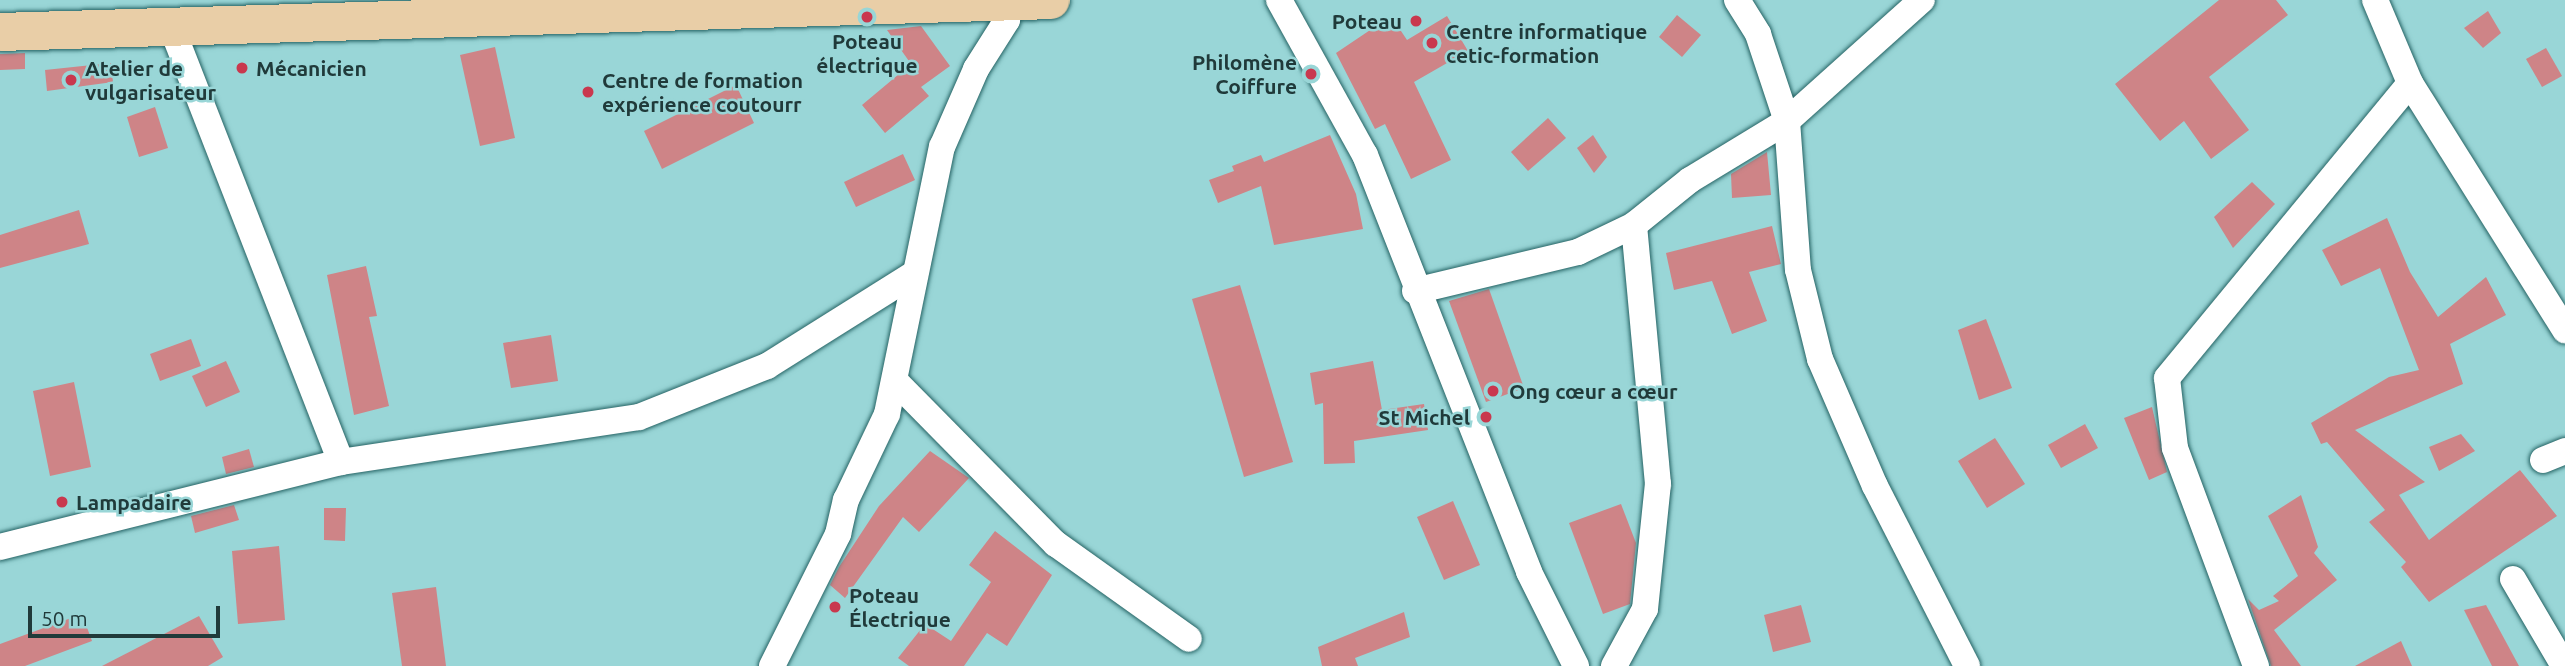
<!DOCTYPE html>
<meta charset="utf-8">
<style>
body{margin:0}
#map{position:relative;width:2565px;height:666px;overflow:hidden;background:#99d6d7;font-family:Ubuntu,sans-serif}
div>[style]{position:absolute}
.building>*{inset:0;background:#ce8487}
.roads{filter:drop-shadow(0 0 2px #256364) drop-shadow(0 0 2px #256364)}
.minor>*{height:26px;margin:-13px;padding:0 13px;transform-origin:13px;border-radius:13px;background:#fff}
.primary>*{height:38px;margin:-19px;padding:0 19px;transform-origin:19px;border-radius:19px;background:#e9cea7}
.dots>*{width:19px;height:19px;translate:-50% -50%;box-sizing:border-box;border:4px solid #99d6d7;border-radius:50%}
span{translate:-50% -50%;white-space:nowrap;text-align:center;line-height:1.15;-webkit-text-stroke:5px #99d6d7;paint-order:stroke}
.poi-label{font-size:21px;color:#203a3a;font-weight:700}
.right{translate:-100% -50%;text-align:right}
.left{translate:0 -50%;text-align:left}
.scale{position:absolute;left:28px;top:606px;width:192px;height:32px;box-sizing:border-box;border:4px solid #203a3a;border-top:0;padding-left:9px;font-size:21px;line-height:24px;white-space:nowrap;color:#203a3a;-webkit-text-stroke:5px #99d6d7;paint-order:stroke}
</style>
<div id="map">
<div class="building">
<div style="clip-path:polygon(2219px 0,2276px 0,2288px 15px,2209px 77px,2249px 130px,2211px 159px,2184px 121px,2160px 141px,2115px 84px)"></div>
<div style="clip-path:polygon(2488px 11px,2501px 33px,2483px 48px,2464px 28px)"></div>
<div style="clip-path:polygon(1677px 15px,1701px 35px,1682px 57px,1659px 37px)"></div>
<div style="clip-path:polygon(1391px 16px,1407px 40px,1447px 16px,1468px 51px,1414px 82px,1451px 160px,1411px 179px,1385px 124px,1375px 129px,1336px 53px)"></div>
<div style="clip-path:polygon(921px 26px,950px 66px,921px 87px,929px 96px,885px 133px,862px 105px,911px 64px,887px 30px)"></div>
<div style="clip-path:polygon(495px 47px,515px 138px,480px 146px,460px 55px)"></div>
<div style="clip-path:polygon(2546px 48px,2562px 76px,2542px 87px,2526px 59px)"></div>
<div style="clip-path:polygon(25px 53px,25px 69px,0 70px,0 54px)"></div>
<div style="clip-path:polygon(111px 63px,113px 82px,47px 91px,45px 70px)"></div>
<div style="clip-path:polygon(736px 85px,754px 123px,662px 169px,644px 131px)"></div>
<div style="clip-path:polygon(155px 107px,168px 148px,139px 157px,127px 117px)"></div>
<div style="clip-path:polygon(1548px 118px,1566px 138px,1528px 171px,1511px 152px)"></div>
<div style="clip-path:polygon(1330px 135px,1356px 194px,1363px 229px,1274px 245px,1261px 186px,1218px 203px,1209px 180px,1234px 171px,1232px 166px,1261px 155px,1264px 162px)"></div>
<div style="clip-path:polygon(1593px 135px,1607px 157px,1594px 173px,1577px 148px)"></div>
<div style="clip-path:polygon(1767px 152px,1771px 195px,1732px 198px,1731px 174px)"></div>
<div style="clip-path:polygon(903px 154px,915px 180px,856px 207px,844px 182px)"></div>
<div style="clip-path:polygon(2252px 182px,2275px 204px,2233px 248px,2214px 217px)"></div>
<div style="clip-path:polygon(79px 210px,89px 244px,0 268px,0 235px)"></div>
<div style="clip-path:polygon(2387px 218px,2410px 272px,2438px 317px,2486px 277px,2506px 315px,2450px 344px,2463px 384px,2355px 430px,2425px 482px,2399px 495px,2429px 540px,2520px 470px,2557px 516px,2429px 602px,2401px 567px,2406px 562px,2369px 522px,2385px 510px,2327px 442px,2321px 444px,2311px 423px,2389px 377px,2419px 370px,2380px 268px,2341px 286px,2322px 250px)"></div>
<div style="clip-path:polygon(1772px 226px,1781px 264px,1749px 272px,1767px 321px,1732px 334px,1712px 281px,1674px 290px,1666px 253px)"></div>
<div style="clip-path:polygon(366px 266px,377px 316px,369px 317px,389px 406px,354px 415px,327px 275px)"></div>
<div style="clip-path:polygon(1240px 285px,1293px 462px,1244px 477px,1192px 299px)"></div>
<div style="clip-path:polygon(1489px 289px,1524px 388px,1486px 402px,1449px 301px)"></div>
<div style="clip-path:polygon(1986px 319px,2012px 388px,1979px 400px,1958px 330px)"></div>
<div style="clip-path:polygon(551px 335px,558px 381px,511px 388px,503px 343px)"></div>
<div style="clip-path:polygon(191px 339px,201px 366px,160px 381px,150px 354px)"></div>
<div style="clip-path:polygon(226px 361px,240px 392px,206px 407px,192px 376px)"></div>
<div style="clip-path:polygon(1373px 361px,1382px 410px,1424px 404px,1428px 430px,1354px 441px,1355px 463px,1324px 464px,1323px 403px,1315px 405px,1310px 373px)"></div>
<div style="clip-path:polygon(74px 382px,91px 467px,50px 476px,33px 391px)"></div>
<div style="clip-path:polygon(2152px 407px,2167px 472px,2149px 480px,2124px 418px)"></div>
<div style="clip-path:polygon(2085px 424px,2098px 448px,2061px 468px,2048px 445px)"></div>
<div style="clip-path:polygon(2461px 434px,2475px 451px,2439px 471px,2429px 447px)"></div>
<div style="clip-path:polygon(1995px 438px,2025px 484px,1987px 508px,1958px 461px)"></div>
<div style="clip-path:polygon(249px 449px,254px 467px,226px 474px,222px 457px)"></div>
<div style="clip-path:polygon(930px 451px,969px 478px,919px 532px,903px 517px,845px 598px,830px 585px,839px 567px,879px 506px)"></div>
<div style="clip-path:polygon(2301px 495px,2318px 547px,2314px 553px,2337px 580px,2274px 630px,2301px 666px,2271px 666px,2248px 599px,2259px 610px,2279px 601px,2273px 596px,2298px 576px,2268px 516px)"></div>
<div style="clip-path:polygon(1453px 501px,1480px 565px,1444px 580px,1417px 517px)"></div>
<div style="clip-path:polygon(1621px 504px,1636px 543px,1630px 604px,1603px 614px,1569px 523px)"></div>
<div style="clip-path:polygon(234px 505px,239px 520px,195px 533px,191px 516px)"></div>
<div style="clip-path:polygon(324px 508px,346px 508px,345px 541px,324px 540px)"></div>
<div style="clip-path:polygon(995px 531px,1052px 575px,1007px 646px,987px 633px,964px 666px,909px 666px,898px 658px,925px 624px,951px 641px,991px 582px,969px 565px)"></div>
<div style="clip-path:polygon(279px 546px,285px 620px,238px 624px,232px 551px)"></div>
<div style="clip-path:polygon(436px 587px,446px 666px,402px 666px,392px 593px)"></div>
<div style="clip-path:polygon(1801px 605px,1811px 642px,1773px 652px,1764px 615px)"></div>
<div style="clip-path:polygon(2486px 605px,2519px 666px,2492px 666px,2464px 610px)"></div>
<div style="clip-path:polygon(1404px 612px,1410px 637px,1355px 658px,1358px 666px,1322px 666px,1318px 647px)"></div>
<div style="clip-path:polygon(82px 614px,92px 641px,25px 666px,0 666px,0 644px)"></div>
<div style="clip-path:polygon(199px 616px,223px 657px,208px 666px,102px 666px)"></div>
<div style="clip-path:polygon(2401px 641px,2412px 666px,2355px 666px)"></div>
</div>
<div class="roads">
<div class="minor">
<div style="left:1279px;top:0;width:177px;rotate:61deg"></div>
<div style="left:1365px;top:155px;width:448px;rotate:68.5deg"></div>
<div style="left:1529px;top:572px;width:105px;rotate:63.4deg"></div>
<div style="left:1737px;top:0;width:40px;rotate:58deg"></div>
<div style="left:1758px;top:34px;width:92px;rotate:71.6deg"></div>
<div style="left:1787px;top:121px;width:149px;rotate:85.8deg"></div>
<div style="left:1798px;top:270px;width:92px;rotate:76.1deg"></div>
<div style="left:1820px;top:359px;width:138px;rotate:66.6deg"></div>
<div style="left:1875px;top:486px;width:202px;rotate:62.9deg"></div>
<div style="left:2375px;top:0;width:90px;rotate:67.1deg"></div>
<div style="left:2410px;top:83px;width:292px;rotate:57.9deg"></div>
<div style="left:171px;top:26px;width:468px;rotate:68.7deg"></div>
<div style="left:1415px;top:291px;width:168px;rotate:-13.5deg"></div>
<div style="left:1578px;top:252px;width:62px;rotate:-25.7deg"></div>
<div style="left:1634px;top:225px;width:72px;rotate:-38.8deg"></div>
<div style="left:1690px;top:180px;width:114px;rotate:-31.3deg"></div>
<div style="left:1787px;top:121px;width:181px;rotate:-41.9deg"></div>
<div style="left:895px;top:381px;width:229px;rotate:45.4deg"></div>
<div style="left:1056px;top:544px;width:163px;rotate:35.5deg"></div>
<div style="left:2543px;top:460px;width:24px;rotate:-22deg"></div>
<div style="left:0;top:547px;width:351px;rotate:-14deg"></div>
<div style="left:341px;top:462px;width:301px;rotate:-8.6deg"></div>
<div style="left:639px;top:417px;width:138px;rotate:-21.7deg"></div>
<div style="left:767px;top:366px;width:171px;rotate:-32.1deg"></div>
<div style="left:2513px;top:579px;width:101px;rotate:59.6deg"></div>
<div style="left:772px;top:666px;width:148px;rotate:-63.4deg"></div>
<div style="left:838px;top:534px;width:35px;rotate:-77deg"></div>
<div style="left:846px;top:500px;width:95px;rotate:-64.5deg"></div>
<div style="left:887px;top:414px;width:273px;rotate:-78.4deg"></div>
<div style="left:942px;top:147px;width:85px;rotate:-66.4deg"></div>
<div style="left:976px;top:69px;width:58px;rotate:-57.7deg"></div>
<div style="left:1007px;top:20px;width:20px;rotate:-81deg"></div>
<div style="left:1614px;top:666px;width:65px;rotate:-61.5deg"></div>
<div style="left:1645px;top:609px;width:126px;rotate:-84.1deg"></div>
<div style="left:1658px;top:484px;width:260px;rotate:-95.3deg"></div>
<div style="left:2256px;top:666px;width:233px;rotate:-110.4deg"></div>
<div style="left:2175px;top:448px;width:70px;rotate:-96.5deg"></div>
<div style="left:2167px;top:378px;width:382px;rotate:-50.5deg"></div>
</div>
<div class="primary">
<div style="left:0;top:32px;width:1051px;rotate:-1.74deg"></div>
</div>
</div>
<div class="dots">
<div style="left:867px;top:17px;background:#c9384e"></div>
<div style="left:1416px;top:21px;background:#c9384e"></div>
<div style="left:1432px;top:43px;background:#c9384e"></div>
<div style="left:242px;top:68px;background:#c9384e"></div>
<div style="left:1311px;top:74px;background:#c9384e"></div>
<div style="left:71px;top:80px;background:#c9384e"></div>
<div style="left:588px;top:92px;background:#c9384e"></div>
<div style="left:1493px;top:391px;background:#c9384e"></div>
<div style="left:1486px;top:417px;background:#c9384e"></div>
<div style="left:62px;top:502px;background:#c9384e"></div>
<div style="left:835px;top:607px;background:#c9384e"></div>
</div>
<div class="poi-label">
<span class="right" style="left:1402px;top:21px">Poteau</span>
<span class="left" style="left:1446px;top:43px">Centre informatique<br>cetic-formation</span>
<span style="left:867px;top:53px">Poteau<br>électrique</span>
<span class="right" style="left:1297px;top:74px">Philomène<br>Coiffure</span>
<span class="left" style="left:85px;top:80px">Atelier de<br>vulgarisateur</span>
<span class="left" style="left:256px;top:68px">Mécanicien</span>
<span class="left" style="left:602px;top:92px">Centre de formation<br>expérience coutourr</span>
<span class="left" style="left:1509px;top:391px">Ong cœur a cœur</span>
<span class="right" style="left:1470px;top:417px">St Michel</span>
<span class="left" style="left:76px;top:502px">Lampadaire</span>
<span class="left" style="left:849px;top:607px">Poteau<br>Électrique</span>
</div>
<div class="scale">50 m</div>
</div>
